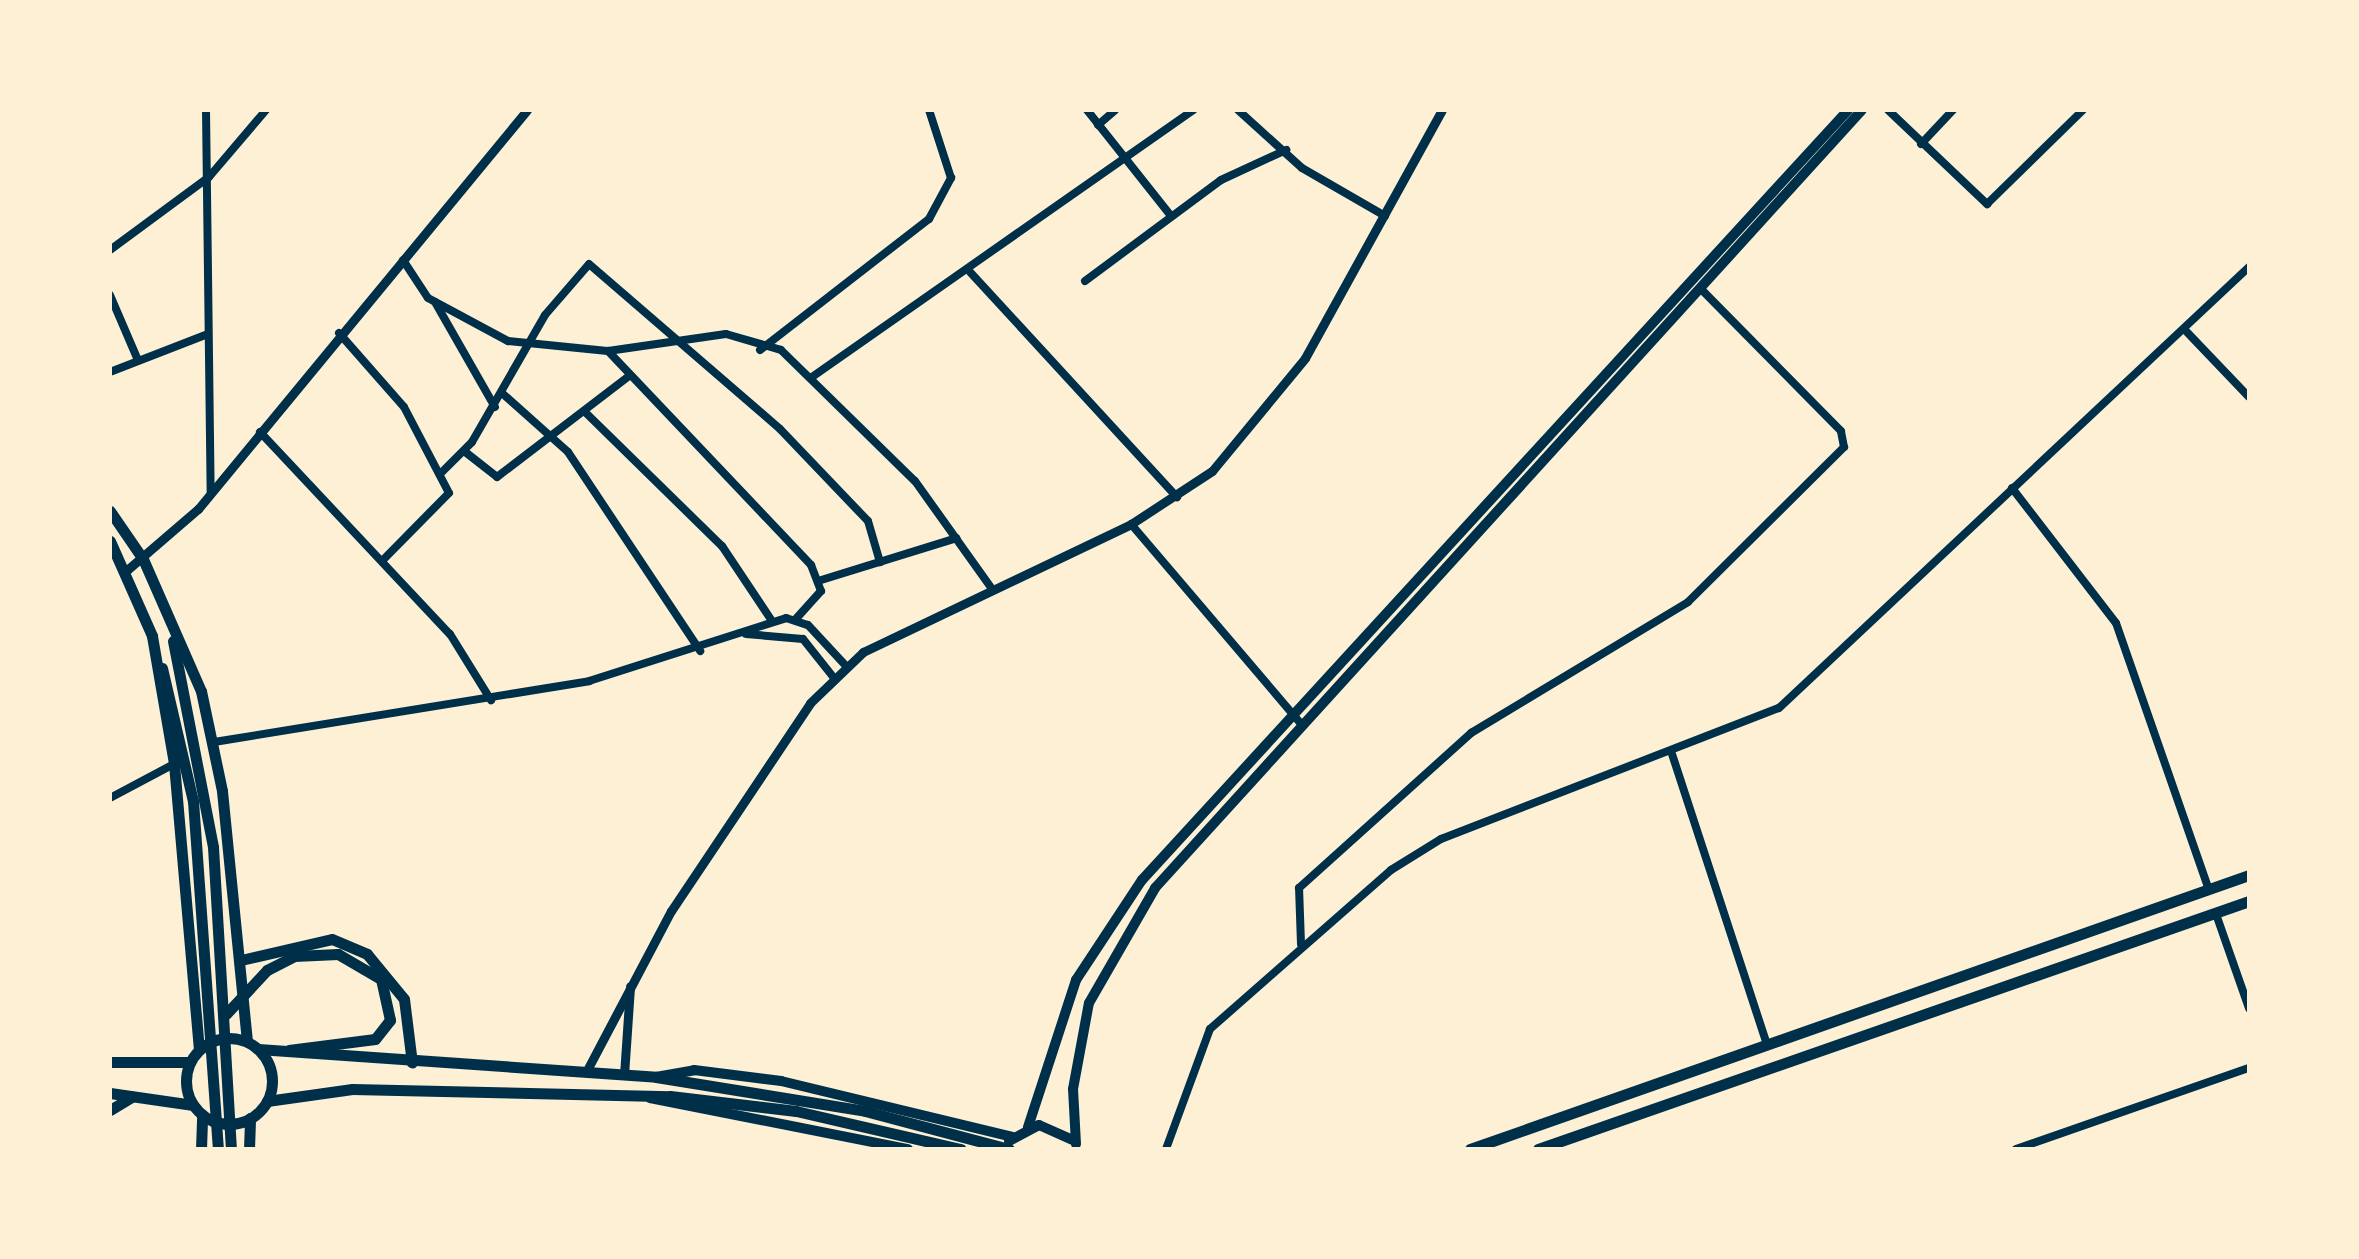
<!DOCTYPE html>
<style>
body{margin:0}
#map{position:relative;width:2359px;height:1259px;overflow:hidden;background:#fdf0d5;font-family:Ubuntu,sans-serif}
div>[style]{position:absolute}
.minor>*{height:8px;margin:-4px;padding:0 4px;transform-origin:4px;border-radius:4px;background:#003049}
.tertiary>*{height:9px;margin:-4.5px;padding:0 4.5px;transform-origin:4.5px;border-radius:4.5px;background:#003049}
.secondary>*{height:10px;margin:-5px;padding:0 5px;transform-origin:5px;border-radius:5px;background:#003049}
.primary>*{height:11px;margin:-5.5px;padding:0 5.5px;transform-origin:5.5px;border-radius:5.5px;background:#003049}
.trunk>*{height:11px;margin:-5.5px;padding:0 5.5px;transform-origin:5.5px;border-radius:5.5px;background:#003049}
.trunk>.ring{margin:-5.5px;padding:0;box-sizing:content-box;background:none;border:11px solid #003049;border-radius:50%}
span{translate:-50% -50%;white-space:nowrap;text-align:center;line-height:1.15;-webkit-text-stroke:8px #fdf0d5;paint-order:stroke}
.frame{position:absolute;inset:0;border:112px solid #fdf0d5;pointer-events:none}
</style>
<div id="map">
<div class="minor">
<div style="left:206px;top:110px;width:384px;rotate:89.3deg"></div>
<div style="left:1087px;top:110px;width:135px;rotate:51.6deg"></div>
<div style="left:1238px;top:110px;width:86px;rotate:42.2deg"></div>
<div style="left:1302px;top:168px;width:96px;rotate:30deg"></div>
<div style="left:1888px;top:110px;width:137px;rotate:43.5deg"></div>
<div style="left:1987px;top:204px;width:134px;rotate:-44.4deg"></div>
<div style="left:1098px;top:125px;width:23px;rotate:-41deg"></div>
<div style="left:1921px;top:144px;width:47px;rotate:-46.7deg"></div>
<div style="left:110px;top:250px;width:123px;rotate:-36.4deg"></div>
<div style="left:209px;top:177px;width:88px;rotate:-49.6deg"></div>
<div style="left:403px;top:260px;width:45px;rotate:56.7deg"></div>
<div style="left:428px;top:298px;width:91px;rotate:28.3deg"></div>
<div style="left:508px;top:341px;width:100px;rotate:5.7deg"></div>
<div style="left:608px;top:351px;width:295px;rotate:46.5deg"></div>
<div style="left:811px;top:565px;width:28px;rotate:69deg"></div>
<div style="left:821px;top:591px;width:38px;rotate:132deg"></div>
<div style="left:970px;top:272px;width:306px;rotate:47.4deg"></div>
<div style="left:1085px;top:281px;width:169px;rotate:-36.6deg"></div>
<div style="left:1221px;top:180px;width:72px;rotate:-24.8deg"></div>
<div style="left:110px;top:295px;width:69px;rotate:66.8deg"></div>
<div style="left:435px;top:302px;width:121px;rotate:60.3deg"></div>
<div style="left:2184px;top:329px;width:94px;rotate:46.3deg"></div>
<div style="left:339px;top:333px;width:98px;rotate:48.7deg"></div>
<div style="left:404px;top:407px;width:97px;rotate:62.4deg"></div>
<div style="left:449px;top:493px;width:93px;rotate:134.6deg"></div>
<div style="left:760px;top:350px;width:214px;rotate:-37.8deg"></div>
<div style="left:929px;top:219px;width:47px;rotate:-61.8deg"></div>
<div style="left:951px;top:178px;width:71px;rotate:-107.9deg"></div>
<div style="left:608px;top:351px;width:119px;rotate:-8.2deg"></div>
<div style="left:726px;top:334px;width:57px;rotate:16.2deg"></div>
<div style="left:781px;top:350px;width:187px;rotate:44.4deg"></div>
<div style="left:915px;top:481px;width:133px;rotate:54.5deg"></div>
<div style="left:110px;top:372px;width:105px;rotate:-21.2deg"></div>
<div style="left:812px;top:377px;width:466px;rotate:-35deg"></div>
<div style="left:503px;top:394px;width:87px;rotate:41.7deg"></div>
<div style="left:568px;top:452px;width:239px;rotate:56.4deg"></div>
<div style="left:585px;top:412px;width:192px;rotate:44.4deg"></div>
<div style="left:722px;top:546px;width:90px;rotate:56.3deg"></div>
<div style="left:260px;top:432px;width:277px;rotate:46.8deg"></div>
<div style="left:450px;top:634px;width:78px;rotate:58.2deg"></div>
<div style="left:464px;top:451px;width:42px;rotate:38.2deg"></div>
<div style="left:497px;top:477px;width:166px;rotate:-37.4deg"></div>
<div style="left:442px;top:472px;width:42px;rotate:-45deg"></div>
<div style="left:472px;top:442px;width:146px;rotate:-60.1deg"></div>
<div style="left:545px;top:315px;width:67px;rotate:-49.2deg"></div>
<div style="left:589px;top:264px;width:252px;rotate:40.8deg"></div>
<div style="left:780px;top:429px;width:127px;rotate:46.3deg"></div>
<div style="left:868px;top:521px;width:43px;rotate:73.7deg"></div>
<div style="left:2012px;top:488px;width:170px;rotate:52.4deg"></div>
<div style="left:2116px;top:623px;width:283px;rotate:70.8deg"></div>
<div style="left:1131px;top:524px;width:264px;rotate:49.6deg"></div>
<div style="left:818px;top:581px;width:145px;rotate:-17.2deg"></div>
<div style="left:746px;top:634px;width:57px;rotate:5deg"></div>
<div style="left:803px;top:639px;width:50px;rotate:51.5deg"></div>
<div style="left:214px;top:742px;width:380px;rotate:-9.2deg"></div>
<div style="left:589px;top:681px;width:207px;rotate:-17.7deg"></div>
<div style="left:786px;top:618px;width:23px;rotate:18deg"></div>
<div style="left:808px;top:625px;width:56px;rotate:47.2deg"></div>
<div style="left:1672px;top:754px;width:306px;rotate:71.9deg"></div>
<div style="left:110px;top:798px;width:72px;rotate:-28deg"></div>
<div style="left:2216px;top:914px;width:100px;rotate:70.7deg"></div>
<div style="left:1301px;top:944px;width:56px;rotate:-92deg"></div>
<div style="left:1299px;top:888px;width:232px;rotate:-42deg"></div>
<div style="left:1471px;top:733px;width:253px;rotate:-31.1deg"></div>
<div style="left:1688px;top:602px;width:220px;rotate:-44.8deg"></div>
<div style="left:1844px;top:447px;width:16px;rotate:-101deg"></div>
<div style="left:1841px;top:431px;width:201px;rotate:-134.6deg"></div>
<div style="left:1166px;top:1149px;width:128px;rotate:-69.9deg"></div>
<div style="left:1210px;top:1029px;width:241px;rotate:-41.3deg"></div>
<div style="left:1391px;top:870px;width:59px;rotate:-31.8deg"></div>
<div style="left:1441px;top:839px;width:362px;rotate:-21.2deg"></div>
<div style="left:1779px;top:708px;width:645px;rotate:-43.18deg"></div>
<div style="left:2016px;top:1149px;width:247px;rotate:-19.2deg"></div>
</div>
<div class="tertiary">
<div style="left:127px;top:570px;width:94px;rotate:-40.7deg"></div>
<div style="left:198px;top:509px;width:517px;rotate:-50.49deg"></div>
<div style="left:586px;top:1072px;width:182px;rotate:-62.2deg"></div>
<div style="left:671px;top:911px;width:250px;rotate:-56.2deg"></div>
<div style="left:810px;top:703px;width:74px;rotate:-43.9deg"></div>
<div style="left:863px;top:652px;width:297px;rotate:-25.5deg"></div>
<div style="left:1131px;top:524px;width:97px;rotate:-33.2deg"></div>
<div style="left:1212px;top:471px;width:146px;rotate:-50.5deg"></div>
<div style="left:1305px;top:358px;width:283px;rotate:-61.1deg"></div>
<div style="left:624px;top:1075px;width:89px;rotate:-86.1deg"></div>
</div>
<div class="secondary">
<div style="left:656px;top:1077px;width:39px;rotate:-10deg"></div>
<div style="left:694px;top:1070px;width:88px;rotate:7.2deg"></div>
<div style="left:781px;top:1081px;width:238px;rotate:13.6deg"></div>
<div style="left:650px;top:1098px;width:263px;rotate:11.2deg"></div>
<div style="left:1028px;top:1127px;width:155px;rotate:-71.9deg"></div>
<div style="left:1076px;top:980px;width:120px;rotate:-56.6deg"></div>
<div style="left:1142px;top:880px;width:1045px;rotate:-47.48deg"></div>
<div style="left:1009px;top:1141px;width:34px;rotate:-28deg"></div>
<div style="left:1039px;top:1125px;width:36px;rotate:24deg"></div>
<div style="left:1076px;top:1144px;width:55px;rotate:-93.1deg"></div>
<div style="left:1073px;top:1089px;width:87px;rotate:-79.5deg"></div>
<div style="left:1089px;top:1003px;width:133px;rotate:-60.1deg"></div>
<div style="left:1155px;top:888px;width:1051px;rotate:-47.74deg"></div>
</div>
<div class="primary">
<div style="left:110px;top:511px;width:58px;rotate:55.5deg"></div>
<div style="left:143px;top:559px;width:144px;rotate:66.3deg"></div>
<div style="left:201px;top:691px;width:102px;rotate:78.1deg"></div>
<div style="left:222px;top:791px;width:252px;rotate:84.3deg"></div>
<div style="left:110px;top:541px;width:104px;rotate:66.1deg"></div>
<div style="left:152px;top:636px;width:130px;rotate:80.2deg"></div>
<div style="left:174px;top:764px;width:286px;rotate:85deg"></div>
<div style="left:173px;top:641px;width:210px;rotate:79deg"></div>
<div style="left:213px;top:847px;width:303px;rotate:86.6deg"></div>
<div style="left:162px;top:668px;width:137px;rotate:76.9deg"></div>
<div style="left:193px;top:801px;width:349px;rotate:85.9deg"></div>
<div style="left:110px;top:1062px;width:80px"></div>
<div style="left:110px;top:1093px;width:84px;rotate:8.2deg"></div>
<div style="left:110px;top:1110px;width:26px;rotate:-31deg"></div>
</div>
<div class="trunk">
<div style="left:241px;top:960px;width:93px;rotate:-13deg"></div>
<div style="left:332px;top:939px;width:38px;rotate:23deg"></div>
<div style="left:367px;top:954px;width:58px;rotate:50.6deg"></div>
<div style="left:404px;top:999px;width:64px;rotate:82.9deg"></div>
<div style="left:226px;top:1014px;width:60px;rotate:-47deg"></div>
<div style="left:267px;top:970px;width:30px;rotate:-27deg"></div>
<div style="left:294px;top:956px;width:44px;rotate:-2.6deg"></div>
<div style="left:338px;top:954px;width:50px;rotate:30.2deg"></div>
<div style="left:381px;top:979px;width:42px;rotate:77.6deg"></div>
<div style="left:390px;top:1020px;width:24px;rotate:128deg"></div>
<div style="left:375px;top:1039px;width:87px;rotate:172.7deg"></div>
<div class="ring" style="left:186px;top:1038px;width:75px;height:75px"></div>
<div style="left:258px;top:1049px;width:399px;rotate:4deg"></div>
<div style="left:656px;top:1077px;width:212px;rotate:9.2deg"></div>
<div style="left:865px;top:1111px;width:149px;rotate:14.8deg"></div>
<div style="left:267px;top:1101px;width:86px;rotate:-8deg"></div>
<div style="left:352px;top:1089px;width:318px;rotate:1.3deg"></div>
<div style="left:670px;top:1096px;width:127px;rotate:6.8deg"></div>
<div style="left:796px;top:1111px;width:169px;rotate:13deg"></div>
<div style="left:201px;top:1149px;width:34px;rotate:-88deg"></div>
<div style="left:249px;top:1149px;width:31px;rotate:-88deg"></div>
<div style="left:1470px;top:1149px;width:826px;rotate:-19.38deg"></div>
<div style="left:1538px;top:1149px;width:753px;rotate:-19.23deg"></div>
</div>
<div class="frame"></div>
</div>
